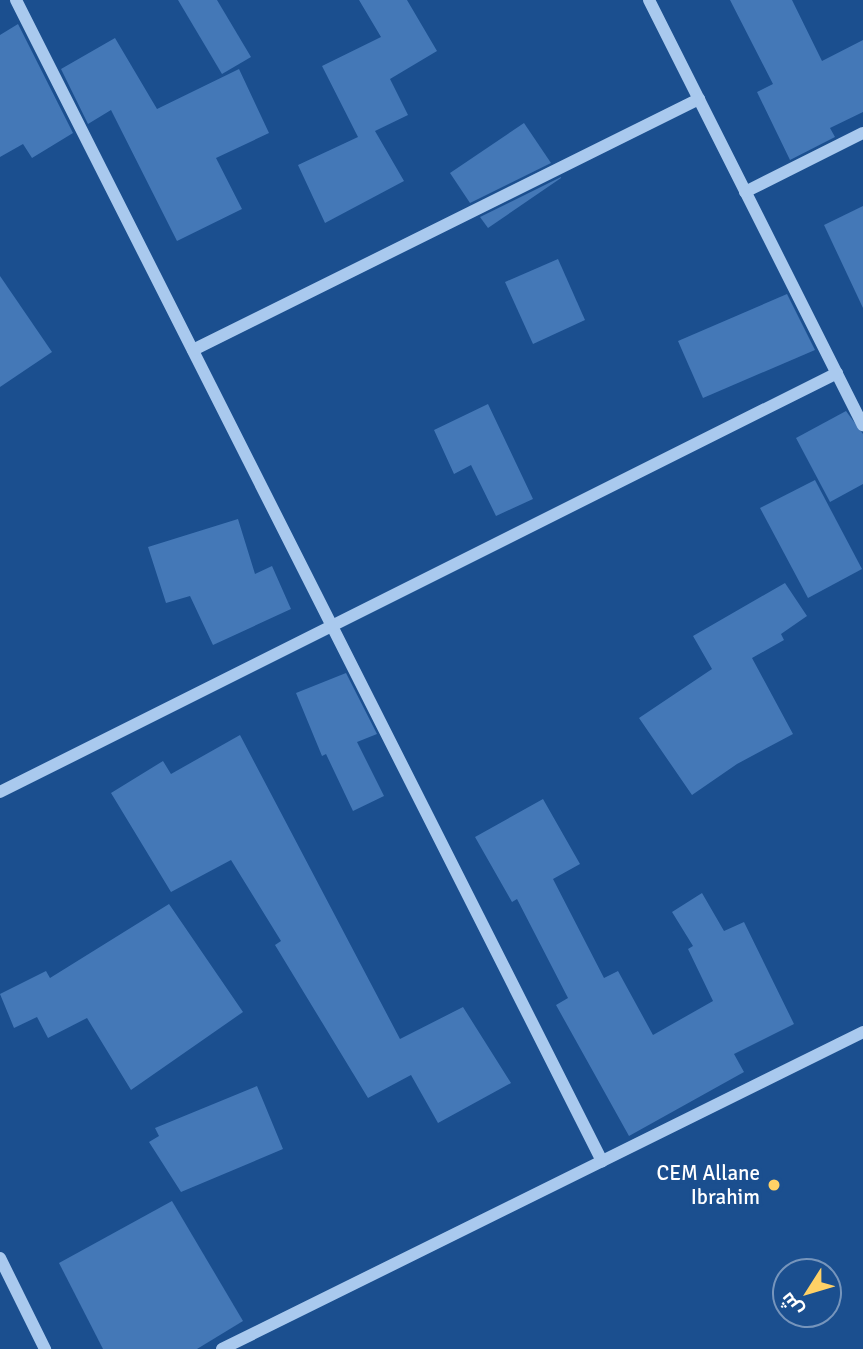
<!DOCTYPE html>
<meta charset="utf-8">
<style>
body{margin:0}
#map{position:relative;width:863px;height:1349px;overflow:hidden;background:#1b4f8f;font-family:Signika,Cairo,sans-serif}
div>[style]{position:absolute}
.building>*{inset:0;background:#4478b7}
.minor>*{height:12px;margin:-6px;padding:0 6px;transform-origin:6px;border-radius:6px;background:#a9c9ee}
.dots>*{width:19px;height:19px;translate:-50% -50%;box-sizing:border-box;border:4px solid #1b4f8f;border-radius:50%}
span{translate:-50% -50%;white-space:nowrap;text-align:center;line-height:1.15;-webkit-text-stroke:7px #1b4f8f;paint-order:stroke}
.poi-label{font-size:21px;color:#fff}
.right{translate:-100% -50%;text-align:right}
.north{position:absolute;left:772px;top:1258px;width:70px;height:70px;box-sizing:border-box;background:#1b4f8f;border:2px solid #7695bc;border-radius:50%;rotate:233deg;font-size:19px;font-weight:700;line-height:28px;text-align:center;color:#fff}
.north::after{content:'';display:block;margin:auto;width:24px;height:32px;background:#ffd166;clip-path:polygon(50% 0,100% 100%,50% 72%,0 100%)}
</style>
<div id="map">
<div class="building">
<div style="clip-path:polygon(178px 0,217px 0,251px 57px,222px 74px)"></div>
<div style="clip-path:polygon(359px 0,407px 0,437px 51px,390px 79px,408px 115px,375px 131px,404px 181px,325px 223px,298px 165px,358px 137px,322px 66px,381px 37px)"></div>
<div style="clip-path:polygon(730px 0,792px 0,822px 61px,863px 40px,863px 112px,830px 128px,835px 137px,790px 160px,757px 92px,773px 84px)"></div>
<div style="clip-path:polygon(18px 24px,73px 133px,32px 158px,23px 144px,0 157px,0 35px)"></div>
<div style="clip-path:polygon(115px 38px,157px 109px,239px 69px,269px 133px,216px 158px,242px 209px,177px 241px,111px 110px,88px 124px,61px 69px)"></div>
<div style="clip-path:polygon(524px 123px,551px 163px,470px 203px,450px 173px)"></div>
<div style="clip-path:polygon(561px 178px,488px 228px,480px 217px,561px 177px)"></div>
<div style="clip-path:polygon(863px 206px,863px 308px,824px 225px)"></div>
<div style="clip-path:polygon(558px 259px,585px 320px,533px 344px,505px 282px)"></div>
<div style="clip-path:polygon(0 276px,52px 352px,0 387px)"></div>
<div style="clip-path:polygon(787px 294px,815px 350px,703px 398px,678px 341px)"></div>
<div style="clip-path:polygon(488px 404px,533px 499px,496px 516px,471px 465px,454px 474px,434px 430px)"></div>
<div style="clip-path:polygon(846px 411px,863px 434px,863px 484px,830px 502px,796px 438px)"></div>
<div style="clip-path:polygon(815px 480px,862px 569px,808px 598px,760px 508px)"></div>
<div style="clip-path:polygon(238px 519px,255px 574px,272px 566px,291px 609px,213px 645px,190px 596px,166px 603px,148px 547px)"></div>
<div style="clip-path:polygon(785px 583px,807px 616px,781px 634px,784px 640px,752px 658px,793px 734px,737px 764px,692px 795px,639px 718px,712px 669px,693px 636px)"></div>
<div style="clip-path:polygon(346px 673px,377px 734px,357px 742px,384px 796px,353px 811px,326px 754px,322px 756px,296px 693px)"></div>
<div style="clip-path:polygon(240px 735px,400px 1039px,463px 1007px,511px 1083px,438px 1123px,411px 1075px,368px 1098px,275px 945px,281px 941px,231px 860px,171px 892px,111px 793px,163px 761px,171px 774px)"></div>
<div style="clip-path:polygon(543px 799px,580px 864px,553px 879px,604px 978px,618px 971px,653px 1035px,713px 1001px,688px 949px,693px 946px,672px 912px,702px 893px,724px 931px,744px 922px,794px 1024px,734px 1054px,744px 1072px,629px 1136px,556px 1005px,568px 998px,517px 899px,512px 902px,475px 837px)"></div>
<div style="clip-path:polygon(169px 904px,243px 1012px,131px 1090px,87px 1018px,48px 1038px,37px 1017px,14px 1028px,0 994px,46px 971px,50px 978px)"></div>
<div style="clip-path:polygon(257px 1086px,283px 1149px,181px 1192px,149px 1142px,159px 1136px,155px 1128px)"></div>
<div style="clip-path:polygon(172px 1201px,243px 1321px,197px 1349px,103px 1349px,59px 1263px)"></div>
</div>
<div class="minor">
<div style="left:16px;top:0;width:1301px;rotate:63.22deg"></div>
<div style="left:649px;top:0;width:476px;rotate:63.3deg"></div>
<div style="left:745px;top:192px;width:132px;rotate:-26.6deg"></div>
<div style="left:193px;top:350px;width:565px;rotate:-26.38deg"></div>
<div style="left:0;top:792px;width:936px;rotate:-26.59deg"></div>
<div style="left:0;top:1258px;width:102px;rotate:63.7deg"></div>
<div style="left:222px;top:1349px;width:715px;rotate:-26.31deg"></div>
</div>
<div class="dots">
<div style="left:774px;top:1185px;background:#ffd166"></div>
</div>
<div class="poi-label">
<span class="right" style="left:760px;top:1185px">CEM Allane<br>Ibrahim</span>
</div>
<div class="north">ش</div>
</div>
